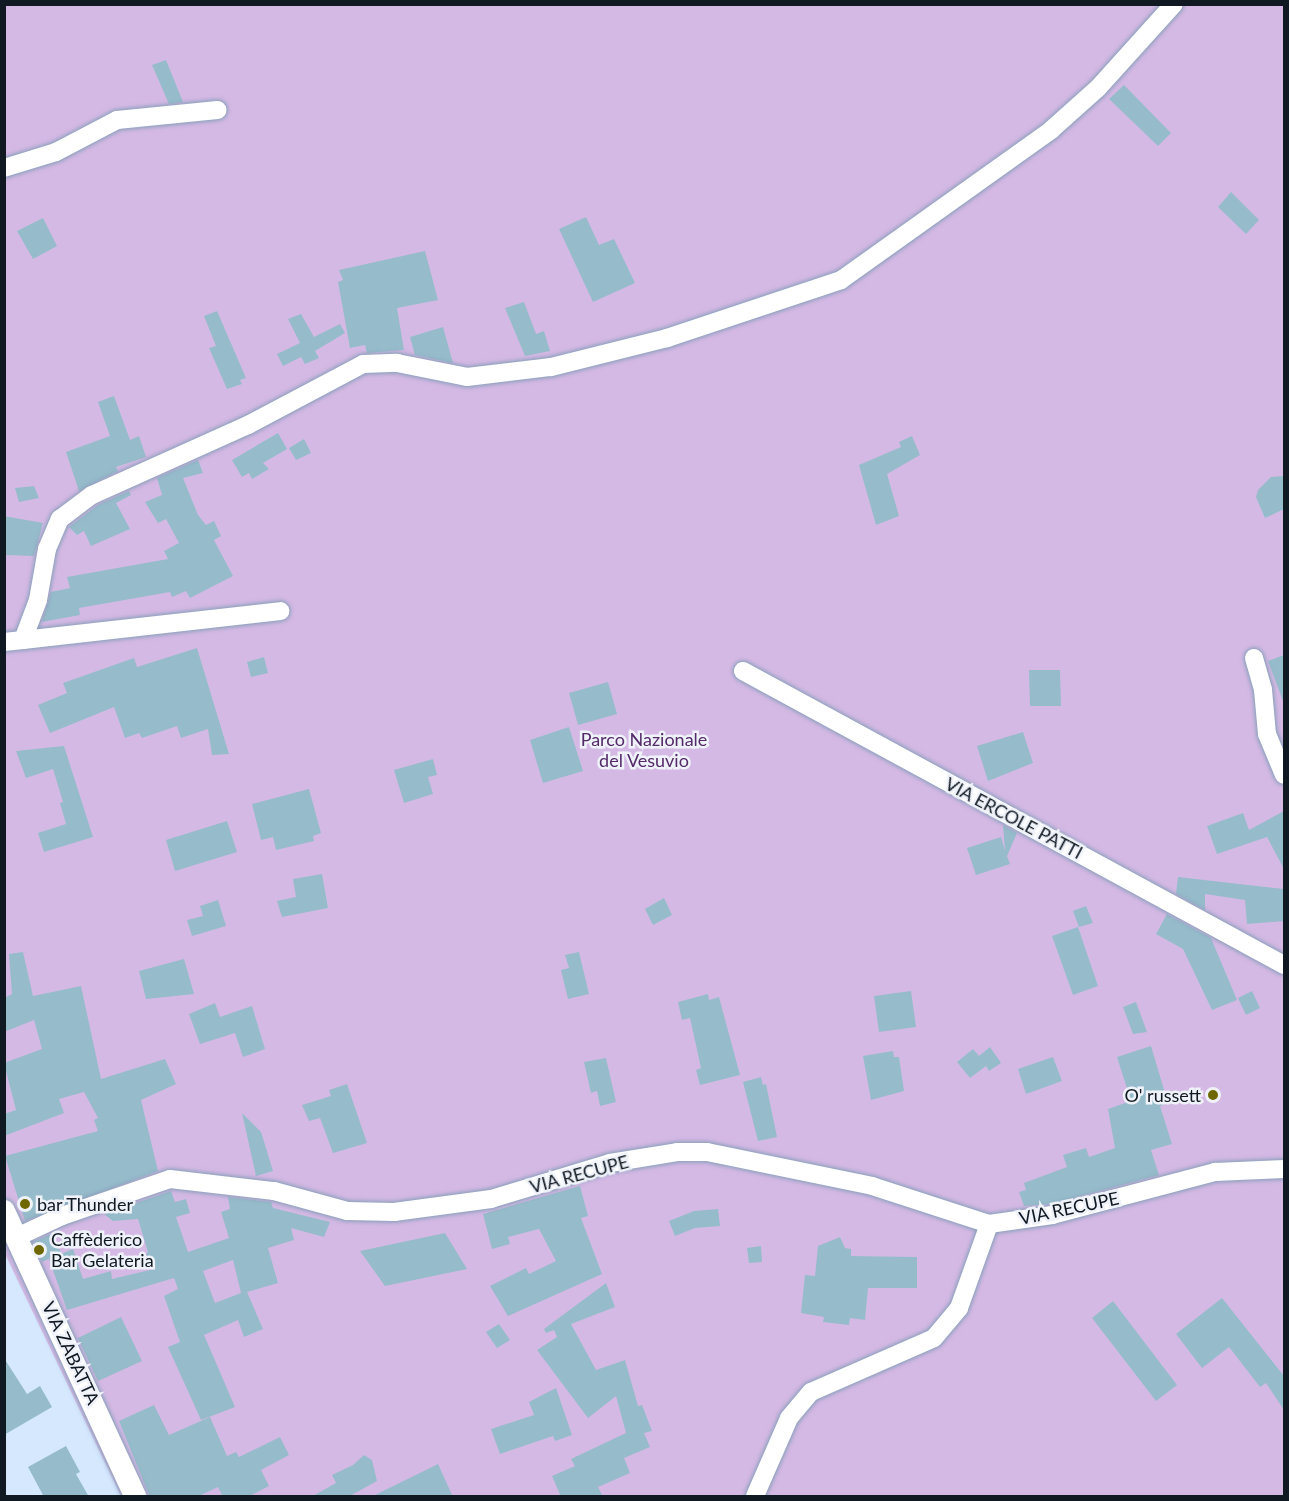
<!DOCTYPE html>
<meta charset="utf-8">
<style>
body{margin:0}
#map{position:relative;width:1289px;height:1501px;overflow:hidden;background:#d5e8fe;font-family:Lato,sans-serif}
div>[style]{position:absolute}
.green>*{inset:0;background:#d5b9e5}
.building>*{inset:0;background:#96bccb}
.roads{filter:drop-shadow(0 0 2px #8a9fba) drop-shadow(0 0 2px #8a9fba)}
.minor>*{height:18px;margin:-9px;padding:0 9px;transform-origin:9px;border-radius:9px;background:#fff}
.tertiary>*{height:22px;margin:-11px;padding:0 11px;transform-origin:11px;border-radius:11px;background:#fff}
.dots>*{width:16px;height:16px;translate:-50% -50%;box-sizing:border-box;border:3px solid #eff3f9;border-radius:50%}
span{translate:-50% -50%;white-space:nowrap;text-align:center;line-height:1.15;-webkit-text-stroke:5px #eff3f9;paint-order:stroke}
.park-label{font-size:18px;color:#552a6a}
.street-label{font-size:18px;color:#101822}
.poi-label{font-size:18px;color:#101822}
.right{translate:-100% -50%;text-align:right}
.left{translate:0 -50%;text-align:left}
.frame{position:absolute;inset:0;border:6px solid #101822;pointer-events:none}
</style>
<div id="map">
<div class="green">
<div style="clip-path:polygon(5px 5px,1284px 5px,1284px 1496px,121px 1496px,5px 1254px)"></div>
</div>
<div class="building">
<div style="clip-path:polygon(166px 60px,183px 102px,169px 104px,152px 65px)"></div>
<div style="clip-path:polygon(1124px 85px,1171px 133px,1158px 146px,1109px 99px)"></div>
<div style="clip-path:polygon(1231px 192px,1259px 220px,1246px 234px,1218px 207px)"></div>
<div style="clip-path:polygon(586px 217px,599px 245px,614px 239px,635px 283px,593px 302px,559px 229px)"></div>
<div style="clip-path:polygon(43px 218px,57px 246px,33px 259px,17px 231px)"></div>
<div style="clip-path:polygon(425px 251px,438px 300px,397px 308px,404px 350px,367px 353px,365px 345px,350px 348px,338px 282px,343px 280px,339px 270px)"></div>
<div style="clip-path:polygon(524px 302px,536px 334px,544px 331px,550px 351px,525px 356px,505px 308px)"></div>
<div style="clip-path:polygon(217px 311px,246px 378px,240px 380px,242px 384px,227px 389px,209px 348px,216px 346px,204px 316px)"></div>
<div style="clip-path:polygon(301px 314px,314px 337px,340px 324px,345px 333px,315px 351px,319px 358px,305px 364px,301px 357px,283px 366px,277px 354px,300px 343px,288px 319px)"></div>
<div style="clip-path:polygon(443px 327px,453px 363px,415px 355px,410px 337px)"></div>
<div style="clip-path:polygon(114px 396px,130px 440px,139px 436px,146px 457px,116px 467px,118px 471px,79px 491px,66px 452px,110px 436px,98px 402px)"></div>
<div style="clip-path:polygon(278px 433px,287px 449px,263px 463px,269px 469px,252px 479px,249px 473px,242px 477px,232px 460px)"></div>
<div style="clip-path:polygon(912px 436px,920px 455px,887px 474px,899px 516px,876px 525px,859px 465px,901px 447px,899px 442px)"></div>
<div style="clip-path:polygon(304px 439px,311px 453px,296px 460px,289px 448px)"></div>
<div style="clip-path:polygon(198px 460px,203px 473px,183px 478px,198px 515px,206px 525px,214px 521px,221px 536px,214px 540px,233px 576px,190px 598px,186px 591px,172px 597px,170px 592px,79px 608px,80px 615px,42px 622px,51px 592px,70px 588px,67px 577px,168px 559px,164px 551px,179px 543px,166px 519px,158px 523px,145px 502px,162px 495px,157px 478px)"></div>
<div style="clip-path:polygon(1284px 476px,1284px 509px,1265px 518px,1256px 497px,1258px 490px,1271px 477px)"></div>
<div style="clip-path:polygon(34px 486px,39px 498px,19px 502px,15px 488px)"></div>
<div style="clip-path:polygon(129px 491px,131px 495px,116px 503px,130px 529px,91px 546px,84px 531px,77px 535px,69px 527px,98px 505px)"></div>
<div style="clip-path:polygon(4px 516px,43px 523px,34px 556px,4px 555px)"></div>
<div style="clip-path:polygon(197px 648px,229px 754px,212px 755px,208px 729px,181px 738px,177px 726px,142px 738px,139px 733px,125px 738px,114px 707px,50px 733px,38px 705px,67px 693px,63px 683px,134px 658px,137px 667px)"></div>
<div style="clip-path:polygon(1284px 655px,1284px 701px,1283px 701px,1268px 661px)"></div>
<div style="clip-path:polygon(264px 657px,268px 673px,251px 677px,247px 662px)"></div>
<div style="clip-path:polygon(1029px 670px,1060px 670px,1061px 706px,1030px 706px)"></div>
<div style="clip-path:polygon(608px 682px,617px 714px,578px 725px,569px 693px)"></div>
<div style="clip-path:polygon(569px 727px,583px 771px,543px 783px,530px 740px)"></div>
<div style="clip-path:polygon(1023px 732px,1033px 763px,988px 781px,977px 746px)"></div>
<div style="clip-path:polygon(64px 746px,93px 837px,44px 852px,38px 833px,66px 824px,60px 803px,63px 802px,53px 769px,26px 778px,16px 751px)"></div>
<div style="clip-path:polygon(433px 759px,437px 775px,428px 777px,433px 794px,404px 803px,394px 770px)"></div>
<div style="clip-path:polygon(309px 789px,321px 833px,313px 836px,314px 841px,276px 850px,273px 837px,261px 840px,252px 804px)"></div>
<div style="clip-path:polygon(1284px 811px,1284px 869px,1267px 837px,1217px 854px,1207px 826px,1243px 813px,1249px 830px)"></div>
<div style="clip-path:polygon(227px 821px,237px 852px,175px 871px,166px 840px)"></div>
<div style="clip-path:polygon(1003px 825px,1017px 833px,1007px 856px,1010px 864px,976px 875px,967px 848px,1001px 837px,1005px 851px)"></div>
<div style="clip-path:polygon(322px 874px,328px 908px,282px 917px,277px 901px,296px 897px,293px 879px)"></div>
<div style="clip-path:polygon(1178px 877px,1284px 889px,1284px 921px,1247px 924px,1245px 900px,1205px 894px,1205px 910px,1176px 894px)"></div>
<div style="clip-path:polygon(664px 898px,672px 915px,653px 925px,645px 909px)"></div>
<div style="clip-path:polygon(218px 900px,226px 926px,192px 936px,187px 920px,203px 916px,200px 906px)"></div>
<div style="clip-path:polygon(1086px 906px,1093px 923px,1079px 927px,1073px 911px)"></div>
<div style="clip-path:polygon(1167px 914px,1211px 938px,1237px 1000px,1212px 1010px,1183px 949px,1156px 934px)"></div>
<div style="clip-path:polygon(1078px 927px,1098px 986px,1073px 995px,1052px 936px)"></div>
<div style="clip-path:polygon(23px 952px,33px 996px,81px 986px,101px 1079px,165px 1059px,176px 1084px,141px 1100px,158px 1171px,25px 1221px,5px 1156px,98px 1131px,94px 1120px,98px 1118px,84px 1092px,59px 1099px,64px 1113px,4px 1136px,4px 1114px,16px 1110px,4px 1063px,42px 1049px,34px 1020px,4px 1032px,4px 998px,12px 994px,9px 954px)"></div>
<div style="clip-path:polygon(579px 952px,589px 994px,568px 999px,561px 970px,569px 968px,565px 955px)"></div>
<div style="clip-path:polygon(184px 959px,194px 994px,146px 999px,139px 971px)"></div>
<div style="clip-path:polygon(911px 991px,916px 1027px,879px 1032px,874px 996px)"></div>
<div style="clip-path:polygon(1252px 991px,1260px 1008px,1246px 1015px,1238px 998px)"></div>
<div style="clip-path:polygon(708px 994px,709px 1000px,719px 997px,740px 1075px,700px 1085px,696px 1070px,701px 1068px,690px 1018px,682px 1020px,678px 1002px)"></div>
<div style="clip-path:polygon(1136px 1002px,1147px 1032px,1133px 1034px,1123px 1007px)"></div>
<div style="clip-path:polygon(215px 1003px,220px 1017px,252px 1006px,265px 1049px,243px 1057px,235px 1033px,200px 1044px,189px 1014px)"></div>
<div style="clip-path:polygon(1151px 1046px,1168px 1103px,1160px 1106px,1172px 1144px,1151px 1150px,1159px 1175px,1051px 1204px,1024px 1206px,1019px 1192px,1026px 1190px,1024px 1183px,1067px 1167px,1063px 1155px,1086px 1148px,1089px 1157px,1115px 1148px,1108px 1109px,1131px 1101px,1117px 1057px)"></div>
<div style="clip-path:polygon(990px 1047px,1001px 1063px,989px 1071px,986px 1066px,970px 1078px,957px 1062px,973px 1049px,979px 1056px)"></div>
<div style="clip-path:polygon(893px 1051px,894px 1057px,899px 1057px,904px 1091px,871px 1100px,863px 1056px)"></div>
<div style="clip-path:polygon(1053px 1057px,1062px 1081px,1026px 1094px,1018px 1069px)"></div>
<div style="clip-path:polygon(606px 1058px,616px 1102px,600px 1106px,597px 1091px,591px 1093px,584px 1062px)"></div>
<div style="clip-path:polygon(761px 1077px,763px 1085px,766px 1084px,777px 1137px,758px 1141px,743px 1082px)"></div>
<div style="clip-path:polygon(347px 1084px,367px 1143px,333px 1153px,320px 1118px,309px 1121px,302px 1105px,331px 1096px,329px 1090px)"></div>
<div style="clip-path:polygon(242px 1113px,261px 1132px,273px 1171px,256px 1176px)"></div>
<div style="clip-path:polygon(580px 1186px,588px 1216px,581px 1218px,602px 1274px,508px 1316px,490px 1286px,526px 1268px,529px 1274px,556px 1261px,539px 1229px,508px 1237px,510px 1244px,492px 1249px,483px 1214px)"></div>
<div style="clip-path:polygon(evenodd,171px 1191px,175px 1202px,186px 1199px,190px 1213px,176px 1217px,188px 1252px,229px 1238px,221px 1212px,230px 1209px,228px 1197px,271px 1202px,273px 1208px,330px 1222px,324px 1237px,291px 1228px,294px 1240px,268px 1248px,278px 1283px,247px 1292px,263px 1329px,244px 1337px,238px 1320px,204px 1335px,235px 1407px,201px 1420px,168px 1347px,180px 1342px,164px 1296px,178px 1289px,174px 1278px,67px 1310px,49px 1259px,73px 1249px,83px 1279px,111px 1271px,112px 1279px,154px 1269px,146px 1254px,148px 1252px,138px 1219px,113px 1221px,104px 1214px,171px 1191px,233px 1260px,241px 1293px,215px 1303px,203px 1271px,233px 1260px)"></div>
<div style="clip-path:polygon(718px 1209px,720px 1226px,695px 1228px,675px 1236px,669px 1221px,694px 1211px)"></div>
<div style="clip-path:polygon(53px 1233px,61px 1253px,42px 1262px,33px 1242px)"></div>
<div style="clip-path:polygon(445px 1233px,467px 1269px,385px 1286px,360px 1251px)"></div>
<div style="clip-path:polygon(840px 1237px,845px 1248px,851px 1249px,851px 1256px,917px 1257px,917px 1288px,868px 1288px,865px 1320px,850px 1318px,849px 1325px,823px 1322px,824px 1317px,801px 1313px,805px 1275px,815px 1276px,818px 1246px)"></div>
<div style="clip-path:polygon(761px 1246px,762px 1262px,749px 1263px,747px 1248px)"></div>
<div style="clip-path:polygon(606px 1283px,615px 1307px,571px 1324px,596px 1370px,625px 1360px,638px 1406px,642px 1405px,652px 1431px,644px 1433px,650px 1447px,624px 1458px,630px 1473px,598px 1487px,603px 1497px,561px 1497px,552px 1476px,575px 1466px,571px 1459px,626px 1433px,616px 1396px,588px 1418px,537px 1350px,557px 1337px,554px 1330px,546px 1333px,544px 1329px)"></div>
<div style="clip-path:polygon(1222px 1298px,1284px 1376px,1284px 1410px,1266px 1383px,1260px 1387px,1229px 1347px,1202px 1368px,1176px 1334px)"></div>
<div style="clip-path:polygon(1113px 1301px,1177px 1385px,1156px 1401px,1092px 1318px)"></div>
<div style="clip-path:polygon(121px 1317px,142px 1361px,98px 1381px,78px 1338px)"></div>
<div style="clip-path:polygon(499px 1324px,510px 1340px,497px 1348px,486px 1332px)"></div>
<div style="clip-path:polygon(4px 1358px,27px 1394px,40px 1386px,52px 1407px,4px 1435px)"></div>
<div style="clip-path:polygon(556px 1388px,572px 1435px,555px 1441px,553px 1436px,500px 1454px,491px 1429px,534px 1415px,529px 1402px)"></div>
<div style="clip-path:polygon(154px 1405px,169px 1435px,210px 1417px,227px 1456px,236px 1452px,239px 1457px,280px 1437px,289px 1455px,261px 1470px,269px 1486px,248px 1497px,223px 1497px,218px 1487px,197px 1497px,150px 1497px,119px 1421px)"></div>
<div style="clip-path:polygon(66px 1446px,80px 1472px,76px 1474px,89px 1497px,44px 1497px,28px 1467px)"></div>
<div style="clip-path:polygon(364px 1455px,372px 1460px,377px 1481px,348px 1497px,311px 1497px,336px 1483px,332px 1475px,353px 1465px)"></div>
<div style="clip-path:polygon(438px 1464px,453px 1497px,371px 1497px)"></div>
</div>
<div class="roads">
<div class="minor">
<div style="left:4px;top:168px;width:54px;rotate:-17.1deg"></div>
<div style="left:56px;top:152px;width:69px;rotate:-27.7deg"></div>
<div style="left:117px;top:120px;width:101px;rotate:-5.7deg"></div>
<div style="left:23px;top:640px;width:259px;rotate:-6.4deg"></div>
<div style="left:4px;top:642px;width:19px;rotate:-6deg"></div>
<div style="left:23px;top:640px;width:43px;rotate:-69.4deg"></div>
<div style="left:38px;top:600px;width:52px;rotate:-80deg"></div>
<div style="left:47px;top:549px;width:33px;rotate:-67deg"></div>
<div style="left:60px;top:519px;width:40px;rotate:-37deg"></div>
<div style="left:92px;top:495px;width:171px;rotate:-24.2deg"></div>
<div style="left:248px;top:425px;width:130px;rotate:-27.9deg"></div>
<div style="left:363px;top:364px;width:34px;rotate:-2deg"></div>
<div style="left:397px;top:363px;width:71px;rotate:11.3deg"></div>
<div style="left:467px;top:377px;width:85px;rotate:-6.8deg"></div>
<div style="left:551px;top:367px;width:120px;rotate:-14deg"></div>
<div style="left:667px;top:338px;width:183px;rotate:-18.4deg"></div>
<div style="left:841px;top:280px;width:258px;rotate:-35.5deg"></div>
<div style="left:1051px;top:130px;width:63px;rotate:-41.8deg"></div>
<div style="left:1098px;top:88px;width:113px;rotate:-47.9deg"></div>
<div style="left:1254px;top:658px;width:33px;rotate:74deg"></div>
<div style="left:1263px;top:690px;width:44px;rotate:84.8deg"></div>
<div style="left:1267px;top:734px;width:44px;rotate:67.5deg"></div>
<div style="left:743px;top:671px;width:616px;rotate:28.52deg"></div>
<div style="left:17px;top:1237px;width:50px;rotate:-25deg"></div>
<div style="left:62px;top:1216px;width:114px;rotate:-18.9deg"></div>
<div style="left:170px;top:1179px;width:105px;rotate:6.6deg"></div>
<div style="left:274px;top:1191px;width:76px;rotate:15.3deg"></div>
<div style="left:347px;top:1211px;width:47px;rotate:1.2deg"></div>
<div style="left:394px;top:1212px;width:98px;rotate:-7.6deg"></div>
<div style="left:491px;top:1199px;width:124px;rotate:-16.8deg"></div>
<div style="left:610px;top:1163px;width:68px;rotate:-9.3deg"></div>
<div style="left:677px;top:1152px;width:30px"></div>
<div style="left:707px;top:1152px;width:168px;rotate:11.6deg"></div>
<div style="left:872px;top:1186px;width:123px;rotate:18deg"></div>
<div style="left:989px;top:1224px;width:64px;rotate:-8.1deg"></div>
<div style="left:1052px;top:1215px;width:169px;rotate:-14.8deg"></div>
<div style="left:1215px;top:1172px;width:69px;rotate:-2.5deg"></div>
<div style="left:755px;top:1496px;width:85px;rotate:-66.4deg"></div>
<div style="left:789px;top:1418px;width:34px;rotate:-50deg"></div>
<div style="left:811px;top:1392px;width:134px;rotate:-23.7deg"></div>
<div style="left:934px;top:1338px;width:39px;rotate:-50deg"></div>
<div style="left:959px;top:1308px;width:89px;rotate:-70.3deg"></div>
</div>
<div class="tertiary">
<div style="left:4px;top:1211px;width:314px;rotate:65.3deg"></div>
</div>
</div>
<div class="dots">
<div style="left:1213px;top:1095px;background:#6f6800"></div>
<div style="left:25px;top:1204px;background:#6f6800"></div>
<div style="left:39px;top:1250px;background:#6f6800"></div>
</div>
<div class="park-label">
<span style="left:644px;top:750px">Parco Nazionale<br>del Vesuvio</span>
</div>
<div class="street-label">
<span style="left:1014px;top:818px;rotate:28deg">VIA ERCOLE PATTI</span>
<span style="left:579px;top:1174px;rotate:-15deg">VIA RECUPE</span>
<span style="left:1069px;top:1208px;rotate:-12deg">VIA RECUPE</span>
<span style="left:71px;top:1353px;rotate:65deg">VIA ZABATTA</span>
</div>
<div class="poi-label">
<span class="right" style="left:1201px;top:1095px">O' russett</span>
<span class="left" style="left:37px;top:1204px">bar Thunder</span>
<span class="left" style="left:51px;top:1250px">Caffèderico<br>Bar Gelateria</span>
</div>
<div class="frame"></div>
</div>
